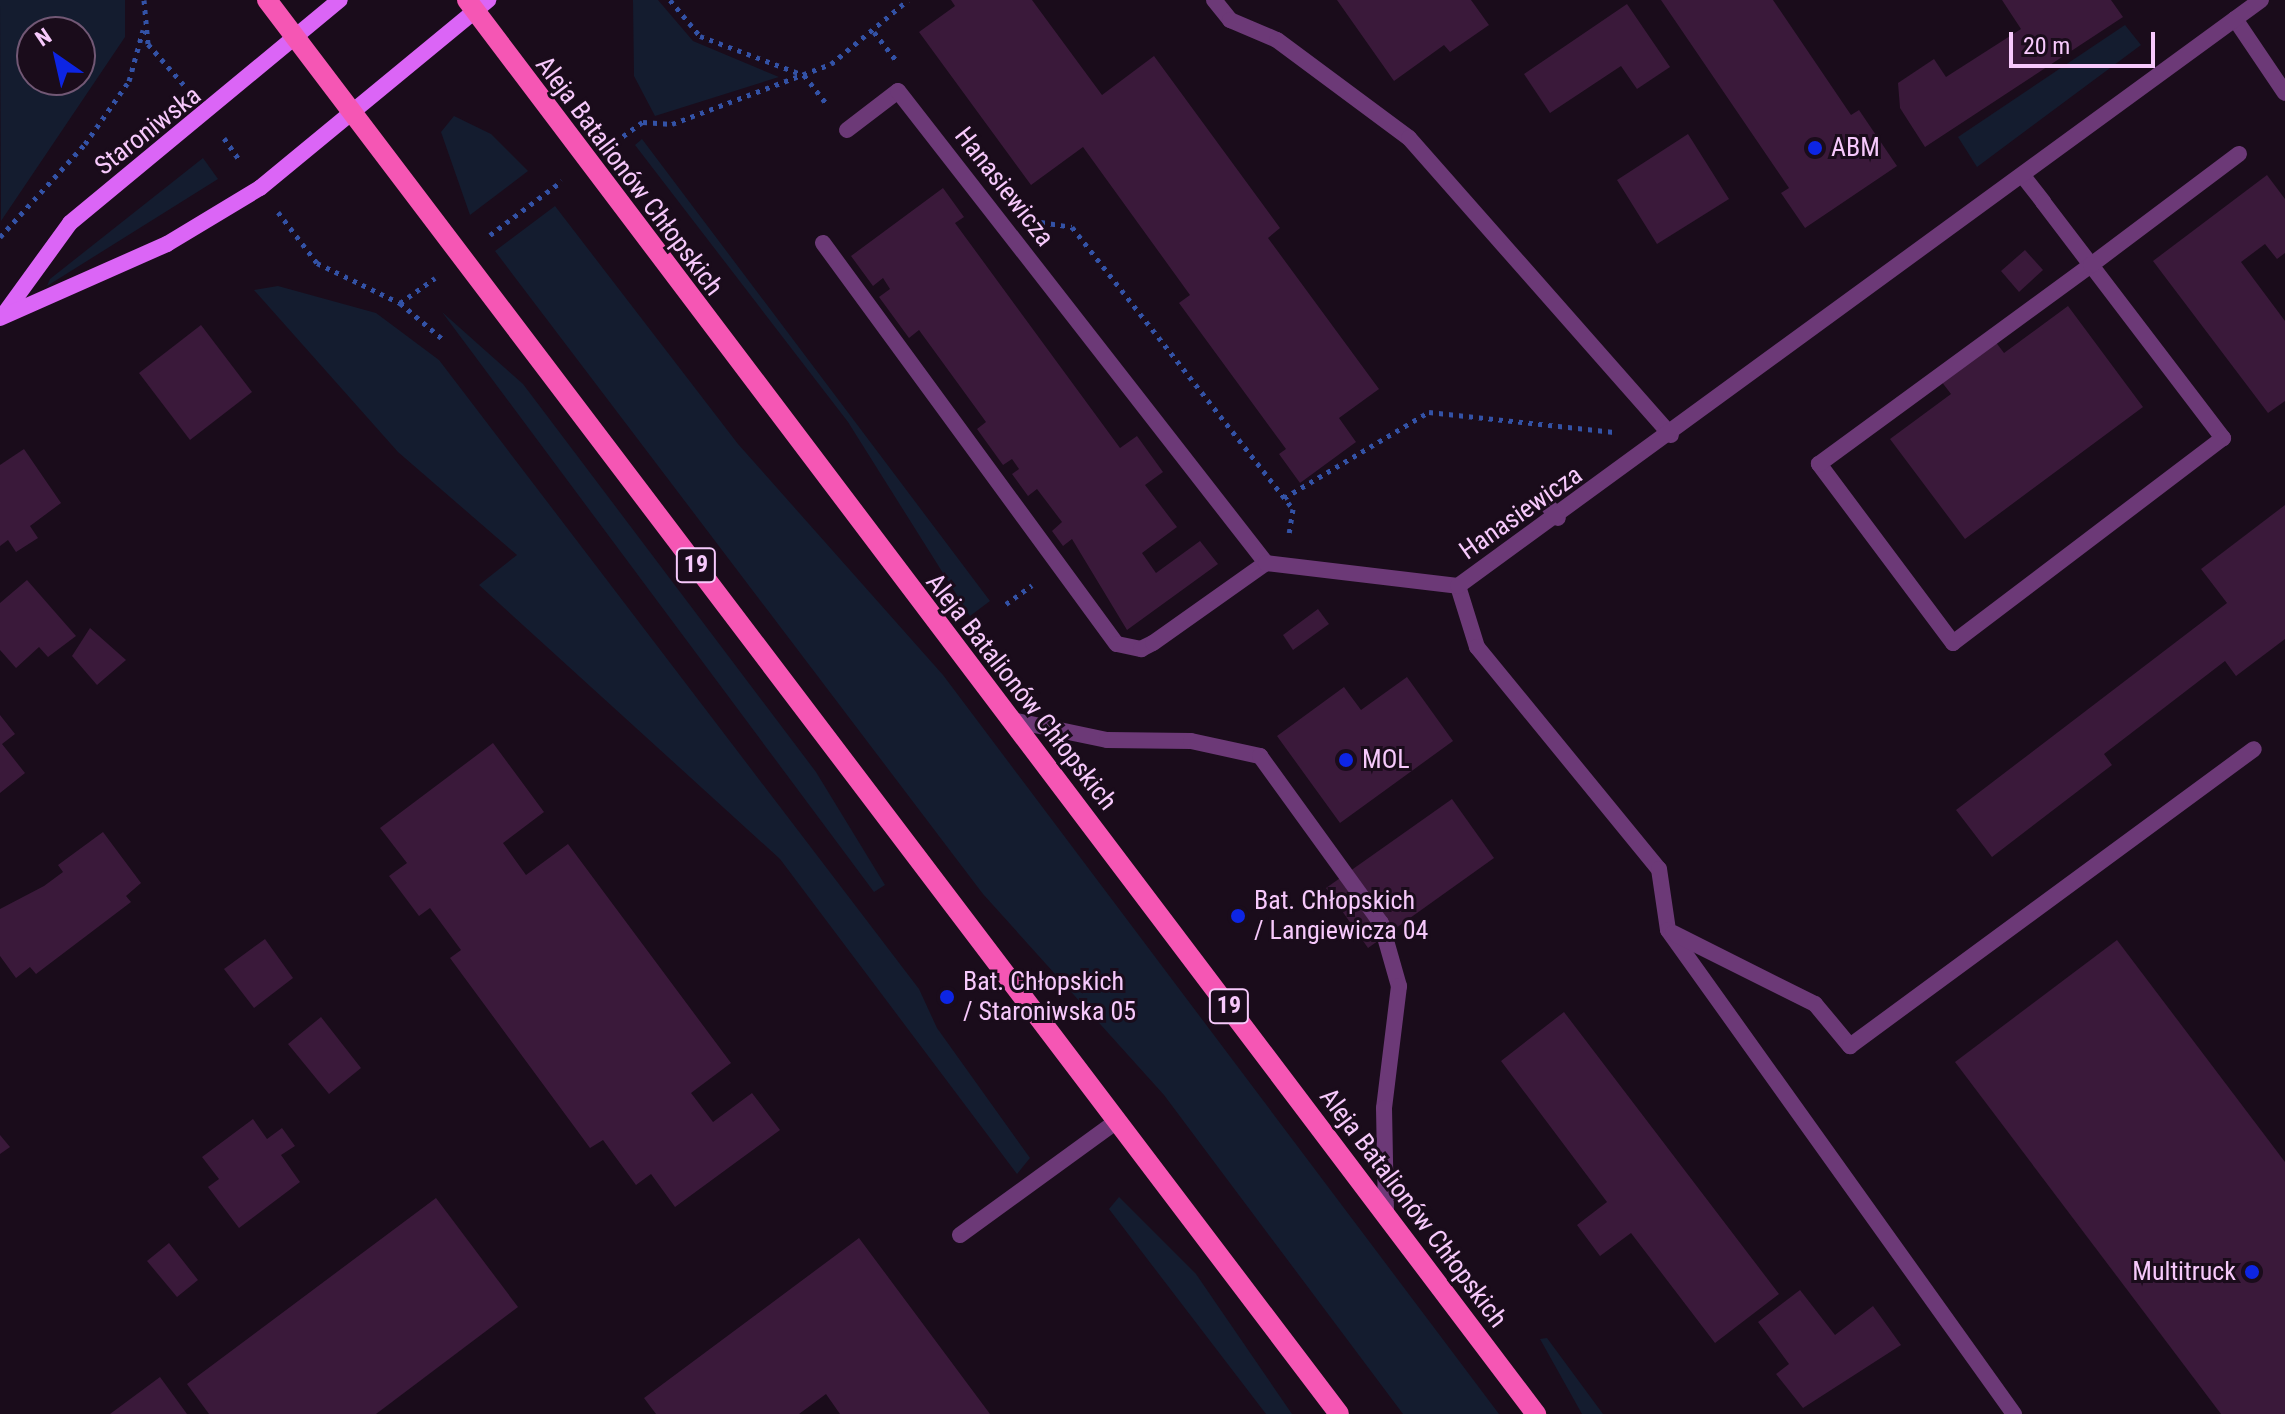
<!DOCTYPE html>
<meta charset="utf-8">
<style>
body{margin:0}
#map{position:relative;width:2285px;height:1414px;overflow:hidden;background:#1a0c1b;font-family:"Roboto Condensed",sans-serif}
div>[style]{position:absolute}
.green>*{inset:0;background:#141c2f}
.building>*{inset:0;background:#3a193a}
.path>*{height:5px;margin-top:-2.5px;transform-origin:0;background:repeating-linear-gradient(90deg,#3352a6 0 4px,transparent 0 10px)}
.lane>*{height:16px;margin:-8px;padding:0 8px;transform-origin:8px;border-radius:8px;background:#6c3977}
.street>*{height:16px;margin:-8px;padding:0 8px;transform-origin:8px;border-radius:8px;background:#6c3977}
.secondary>*{height:16px;margin:-8px;padding:0 8px;transform-origin:8px;border-radius:8px;background:#db65f6}
.primary>*{height:20px;margin:-10px;padding:0 10px;transform-origin:10px;border-radius:10px;background:#f556b4}
.dots>*{width:22px;height:22px;translate:-50% -50%;box-sizing:border-box;border:4px solid #1a0c1b;border-radius:50%}
span{translate:-50% -50%;white-space:nowrap;text-align:center;line-height:1.15;-webkit-text-stroke:6px #1a0c1b;paint-order:stroke}
.shield-label span{padding:2px 6px;background:#1a0c1b;border:2px solid;border-radius:6px;-webkit-text-stroke-width:0}
.shield-label{font-size:24px;color:#f7c9fc;font-weight:700}
.street-label{font-size:26px;color:#f7c9fc}
.poi-label{font-size:26px;color:#f7c9fc}
.left{translate:0 -50%;text-align:left}
.right{translate:-100% -50%;text-align:right}
.north{position:absolute;left:16px;top:16px;width:80px;height:80px;box-sizing:border-box;background:#1a0c1b;border:2px solid #725875;border-radius:50%;rotate:326deg;font-size:22px;font-weight:700;line-height:32px;text-align:center;color:#f7c9fc}
.north::after{content:'';display:block;margin:auto;width:28px;height:36px;background:#0d25e4;clip-path:polygon(50% 0,100% 100%,50% 72%,0 100%)}
.scale{position:absolute;left:2009px;top:32px;width:146px;height:36px;box-sizing:border-box;border:4px solid #f7c9fc;border-top:0;padding-left:10px;font-size:24px;line-height:28px;white-space:nowrap;color:#f7c9fc;-webkit-text-stroke:6px #1a0c1b;paint-order:stroke}
</style>
<div id="map">
<div class="green">
<div style="clip-path:polygon(evenodd,0 0,125px 0,125px 37px,1px 221px,0 0,32px 32px,80px 32px,80px 80px,32px 80px,32px 32px)"></div>
<div style="clip-path:polygon(633px 0,658px 0,693px 41px,779px 77px,655px 116px,634px 76px)"></div>
<div style="clip-path:polygon(2125px 25px,2141px 45px,1977px 167px,1958px 137px)"></div>
<div style="clip-path:polygon(454px 116px,491px 134px,528px 171px,470px 215px,441px 132px)"></div>
<div style="clip-path:polygon(642px 139px,990px 601px,970px 616px,848px 422px,635px 145px)"></div>
<div style="clip-path:polygon(203px 158px,218px 179px,47px 286px,50px 279px)"></div>
<div style="clip-path:polygon(555px 206px,738px 444px,943px 675px,1499px 1414px,1403px 1414px,1164px 1095px,983px 894px,495px 251px)"></div>
<div style="clip-path:polygon(278px 286px,376px 313px,439px 360px,919px 989px,937px 1028px,1030px 1158px,1017px 1174px,780px 859px,479px 585px,517px 555px,398px 452px,254px 290px)"></div>
<div style="clip-path:polygon(442px 312px,523px 384px,816px 772px,885px 885px,874px 892px)"></div>
<div style="clip-path:polygon(1119px 1197px,1196px 1274px,1292px 1414px,1266px 1414px,1109px 1209px)"></div>
<div style="clip-path:polygon(1547px 1338px,1603px 1414px,1582px 1414px,1540px 1339px)"></div>
</div>
<div class="building">
<div style="clip-path:polygon(951px 0,1032px 0,1102px 95px,1154px 56px,1280px 228px,1268px 238px,1379px 389px,1339px 418px,1356px 442px,1300px 483px,1279px 454px,1286px 449px,1179px 303px,1190px 295px,1083px 147px,1031px 185px,919px 32px,955px 6px)"></div>
<div style="clip-path:polygon(1337px 0,1471px 0,1489px 25px,1450px 52px,1444px 45px,1394px 81px)"></div>
<div style="clip-path:polygon(1661px 0,1773px 0,1851px 115px,1859px 110px,1897px 166px,1805px 228px,1781px 193px,1789px 188px)"></div>
<div style="clip-path:polygon(2002px 0,2111px 0,2123px 17px,1925px 147px,1900px 108px,1898px 83px,1934px 59px,1946px 77px,2021px 29px)"></div>
<div style="clip-path:polygon(1627px 4px,1670px 67px,1637px 89px,1621px 66px,1550px 113px,1524px 74px)"></div>
<div style="clip-path:polygon(1688px 134px,1729px 199px,1657px 244px,1617px 180px)"></div>
<div style="clip-path:polygon(2267px 175px,2285px 199px,2285px 253px,2277px 259px,2265px 244px,2241px 262px,2285px 321px,2285px 401px,2268px 413px,2153px 261px)"></div>
<div style="clip-path:polygon(943px 188px,964px 217px,955px 223px,1120px 448px,1137px 436px,1163px 472px,1145px 485px,1177px 527px,1142px 553px,1156px 573px,1200px 541px,1218px 564px,1127px 630px,1072px 539px,1063px 546px,1052px 531px,1062px 522px,1037px 489px,1028px 496px,1012px 474px,1019px 469px,1012px 459px,1003px 465px,977px 429px,986px 422px,919px 330px,909px 338px,879px 297px,890px 289px,883px 278px,873px 286px,851px 256px)"></div>
<div style="clip-path:polygon(2025px 250px,2043px 270px,2019px 292px,2001px 271px)"></div>
<div style="clip-path:polygon(2068px 306px,2143px 407px,1965px 539px,1890px 439px,1951px 394px,1941px 381px,1995px 341px,2004px 353px)"></div>
<div style="clip-path:polygon(201px 325px,252px 392px,190px 440px,139px 373px)"></div>
<div style="clip-path:polygon(24px 449px,61px 503px,30px 526px,38px 538px,16px 552px,8px 540px,0 546px,0 465px)"></div>
<div style="clip-path:polygon(2285px 505px,2285px 639px,2236px 676px,2225px 661px,2104px 754px,2112px 765px,1992px 857px,1956px 810px,2227px 603px,2201px 569px)"></div>
<div style="clip-path:polygon(27px 580px,76px 636px,48px 657px,39px 647px,16px 668px,0 650px,0 603px)"></div>
<div style="clip-path:polygon(1318px 609px,1329px 624px,1293px 650px,1283px 635px)"></div>
<div style="clip-path:polygon(90px 628px,126px 660px,97px 685px,72px 656px)"></div>
<div style="clip-path:polygon(1407px 677px,1453px 741px,1340px 823px,1277px 736px,1344px 687px,1361px 710px)"></div>
<div style="clip-path:polygon(0 715px,15px 734px,2px 744px,25px 773px,0 793px)"></div>
<div style="clip-path:polygon(493px 743px,544px 812px,503px 843px,526px 875px,568px 844px,731px 1063px,691px 1093px,713px 1122px,752px 1093px,780px 1130px,675px 1207px,651px 1174px,636px 1185px,603px 1140px,590px 1148px,450px 958px,461px 950px,430px 908px,419px 916px,389px 876px,407px 863px,380px 828px)"></div>
<div style="clip-path:polygon(1452px 799px,1494px 858px,1368px 948px,1326px 888px)"></div>
<div style="clip-path:polygon(103px 832px,141px 883px,126px 896px,131px 902px,36px 974px,30px 967px,16px 978px,0 956px,0 909px,44px 886px,63px 872px,58px 865px)"></div>
<div style="clip-path:polygon(265px 939px,293px 978px,254px 1008px,224px 969px)"></div>
<div style="clip-path:polygon(2117px 940px,2285px 1162px,2285px 1414px,2221px 1414px,1955px 1062px)"></div>
<div style="clip-path:polygon(1564px 1012px,1779px 1294px,1715px 1343px,1631px 1233px,1600px 1256px,1577px 1225px,1607px 1202px,1501px 1061px)"></div>
<div style="clip-path:polygon(321px 1017px,361px 1068px,329px 1094px,288px 1044px)"></div>
<div style="clip-path:polygon(253px 1119px,267px 1139px,282px 1128px,295px 1146px,281px 1155px,300px 1182px,239px 1228px,208px 1187px,219px 1179px,202px 1157px)"></div>
<div style="clip-path:polygon(0 1135px,10px 1147px,0 1154px)"></div>
<div style="clip-path:polygon(436px 1198px,518px 1307px,376px 1414px,209px 1414px,187px 1384px)"></div>
<div style="clip-path:polygon(859px 1238px,990px 1414px,840px 1414px,826px 1394px,799px 1414px,656px 1414px,644px 1398px)"></div>
<div style="clip-path:polygon(169px 1243px,198px 1280px,177px 1297px,147px 1261px)"></div>
<div style="clip-path:polygon(1800px 1290px,1835px 1335px,1873px 1306px,1901px 1345px,1803px 1408px,1776px 1374px,1789px 1364px,1758px 1322px)"></div>
<div style="clip-path:polygon(160px 1377px,187px 1414px,110px 1414px)"></div>
</div>
<div class="path">
<div style="left:144px;top:0;width:44px;rotate:84.8deg"></div>
<div style="left:148px;top:44px;width:55px;rotate:48.7deg"></div>
<div style="left:670px;top:0;width:47px;rotate:50.2deg"></div>
<div style="left:700px;top:36px;width:111px;rotate:20.6deg"></div>
<div style="left:804px;top:75px;width:37px;rotate:52deg"></div>
<div style="left:874px;top:32px;width:36px;rotate:52deg"></div>
<div style="left:224px;top:138px;width:29px;rotate:55deg"></div>
<div style="left:615px;top:142px;width:34px;rotate:-36deg"></div>
<div style="left:643px;top:122px;width:29px;rotate:4deg"></div>
<div style="left:672px;top:124px;width:170px;rotate:-20.7deg"></div>
<div style="left:831px;top:64px;width:100px;rotate:-39.7deg"></div>
<div style="left:278px;top:212px;width:64px;rotate:52.6deg"></div>
<div style="left:317px;top:263px;width:92px;rotate:25.7deg"></div>
<div style="left:400px;top:303px;width:59px;rotate:40.2deg"></div>
<div style="left:1041px;top:222px;width:31px;rotate:9deg"></div>
<div style="left:1072px;top:227px;width:358px;rotate:51.9deg"></div>
<div style="left:1293px;top:509px;width:24px;rotate:99deg"></div>
<div style="left:490px;top:235px;width:90px;rotate:-36.9deg"></div>
<div style="left:0;top:237px;width:126px;rotate:-47.6deg"></div>
<div style="left:85px;top:144px;width:77px;rotate:-55.1deg"></div>
<div style="left:129px;top:81px;width:53px;rotate:-74.6deg"></div>
<div style="left:400px;top:303px;width:43px;rotate:-35.5deg"></div>
<div style="left:1284px;top:498px;width:169px;rotate:-30.7deg"></div>
<div style="left:1429px;top:412px;width:186px;rotate:6.2deg"></div>
<div style="left:1006px;top:604px;width:32px;rotate:-36deg"></div>
</div>
<div class="lane">
<div style="left:1214px;top:0;width:26px;rotate:51deg"></div>
<div style="left:1230px;top:20px;width:51px;rotate:23.1deg"></div>
<div style="left:1277px;top:40px;width:164px;rotate:36.6deg"></div>
<div style="left:1409px;top:138px;width:396px;rotate:48.6deg"></div>
<div style="left:2235px;top:19px;width:89px;rotate:56deg"></div>
<div style="left:2023px;top:176px;width:33px;rotate:52deg"></div>
<div style="left:2043px;top:202px;width:79px;rotate:52.7deg"></div>
<div style="left:2091px;top:265px;width:218px;rotate:52.7deg"></div>
<div style="left:2223px;top:438px;width:339px;rotate:142.8deg"></div>
<div style="left:1953px;top:643px;width:224px;rotate:-126.8deg"></div>
<div style="left:1819px;top:464px;width:337px;rotate:-36.2deg"></div>
<div style="left:2091px;top:265px;width:185px;rotate:-36.9deg"></div>
<div style="left:823px;top:243px;width:497px;rotate:53.8deg"></div>
<div style="left:1117px;top:644px;width:25px;rotate:12deg"></div>
<div style="left:1141px;top:649px;width:13px;rotate:-27deg"></div>
<div style="left:1153px;top:643px;width:138px;rotate:-35.3deg"></div>
<div style="left:1543px;top:499px;width:24px;rotate:52deg"></div>
<div style="left:1458px;top:586px;width:64px;rotate:72.7deg"></div>
<div style="left:1477px;top:647px;width:287px;rotate:50.7deg"></div>
<div style="left:1659px;top:869px;width:62px;rotate:81.6deg"></div>
<div style="left:1668px;top:930px;width:595px;rotate:54.44deg"></div>
<div style="left:1011px;top:720px;width:98px;rotate:11.8deg"></div>
<div style="left:1107px;top:740px;width:84px;rotate:0.7deg"></div>
<div style="left:1191px;top:741px;width:71px;rotate:12.3deg"></div>
<div style="left:1260px;top:756px;width:206px;rotate:54.1deg"></div>
<div style="left:1381px;top:923px;width:66px;rotate:74.1deg"></div>
<div style="left:1399px;top:986px;width:123px;rotate:97deg"></div>
<div style="left:1384px;top:1108px;width:106px;rotate:88.9deg"></div>
<div style="left:1673px;top:933px;width:159px;rotate:26.6deg"></div>
<div style="left:1815px;top:1004px;width:55px;rotate:50.2deg"></div>
<div style="left:1850px;top:1046px;width:501px;rotate:-36.32deg"></div>
<div style="left:960px;top:1235px;width:194px;rotate:-36deg"></div>
</div>
<div class="street">
<div style="left:847px;top:130px;width:64px;rotate:-37.4deg"></div>
<div style="left:898px;top:91px;width:599px;rotate:52.06deg"></div>
<div style="left:1266px;top:563px;width:193px;rotate:6.8deg"></div>
<div style="left:1458px;top:586px;width:994px;rotate:-36.12deg"></div>
</div>
<div class="secondary">
<div style="left:4px;top:314px;width:112px;rotate:-54deg"></div>
<div style="left:70px;top:223px;width:350px;rotate:-39.6deg"></div>
<div style="left:0;top:318px;width:183px;rotate:-23.9deg"></div>
<div style="left:167px;top:244px;width:109px;rotate:-31.1deg"></div>
<div style="left:260px;top:188px;width:296px;rotate:-39.5deg"></div>
</div>
<div class="primary">
<div style="left:267px;top:0;width:1774px;rotate:52.83deg"></div>
<div style="left:467px;top:0;width:1773px;rotate:52.91deg"></div>
</div>
<div class="dots">
<div style="left:1815px;top:148px;background:#0d25e4"></div>
<div style="left:1346px;top:760px;background:#0d25e4"></div>
<div style="left:1238px;top:916px;background:#0d25e4"></div>
<div style="left:947px;top:997px;background:#0d25e4"></div>
<div style="left:2252px;top:1272px;background:#0d25e4"></div>
</div>
<div class="shield-label">
<span style="left:696px;top:565px">19</span>
<span style="left:1229px;top:1006px">19</span>
</div>
<div class="street-label">
<span style="left:148px;top:131px;rotate:-38deg">Staroniwska</span>
<span style="left:629px;top:176px;rotate:53deg">Aleja Batalionów Chłopskich</span>
<span style="left:1004px;top:187px;rotate:52deg">Hanasiewicza</span>
<span style="left:1521px;top:513px;rotate:-35deg">Hanasiewicza</span>
<span style="left:1021px;top:692px;rotate:52deg">Aleja Batalionów Chłopskich</span>
<span style="left:1413px;top:1208px;rotate:53deg">Aleja Batalionów Chłopskich</span>
</div>
<div class="poi-label">
<span class="left" style="left:1831px;top:148px">ABM</span>
<span class="left" style="left:1362px;top:760px">MOL</span>
<span class="left" style="left:1254px;top:916px">Bat. Chłopskich<br>/ Langiewicza 04</span>
<span class="left" style="left:963px;top:997px">Bat. Chłopskich<br>/ Staroniwska 05</span>
<span class="right" style="left:2236px;top:1272px">Multitruck</span>
</div>
<div class="north">N</div>
<div class="scale">20 m</div>
</div>
